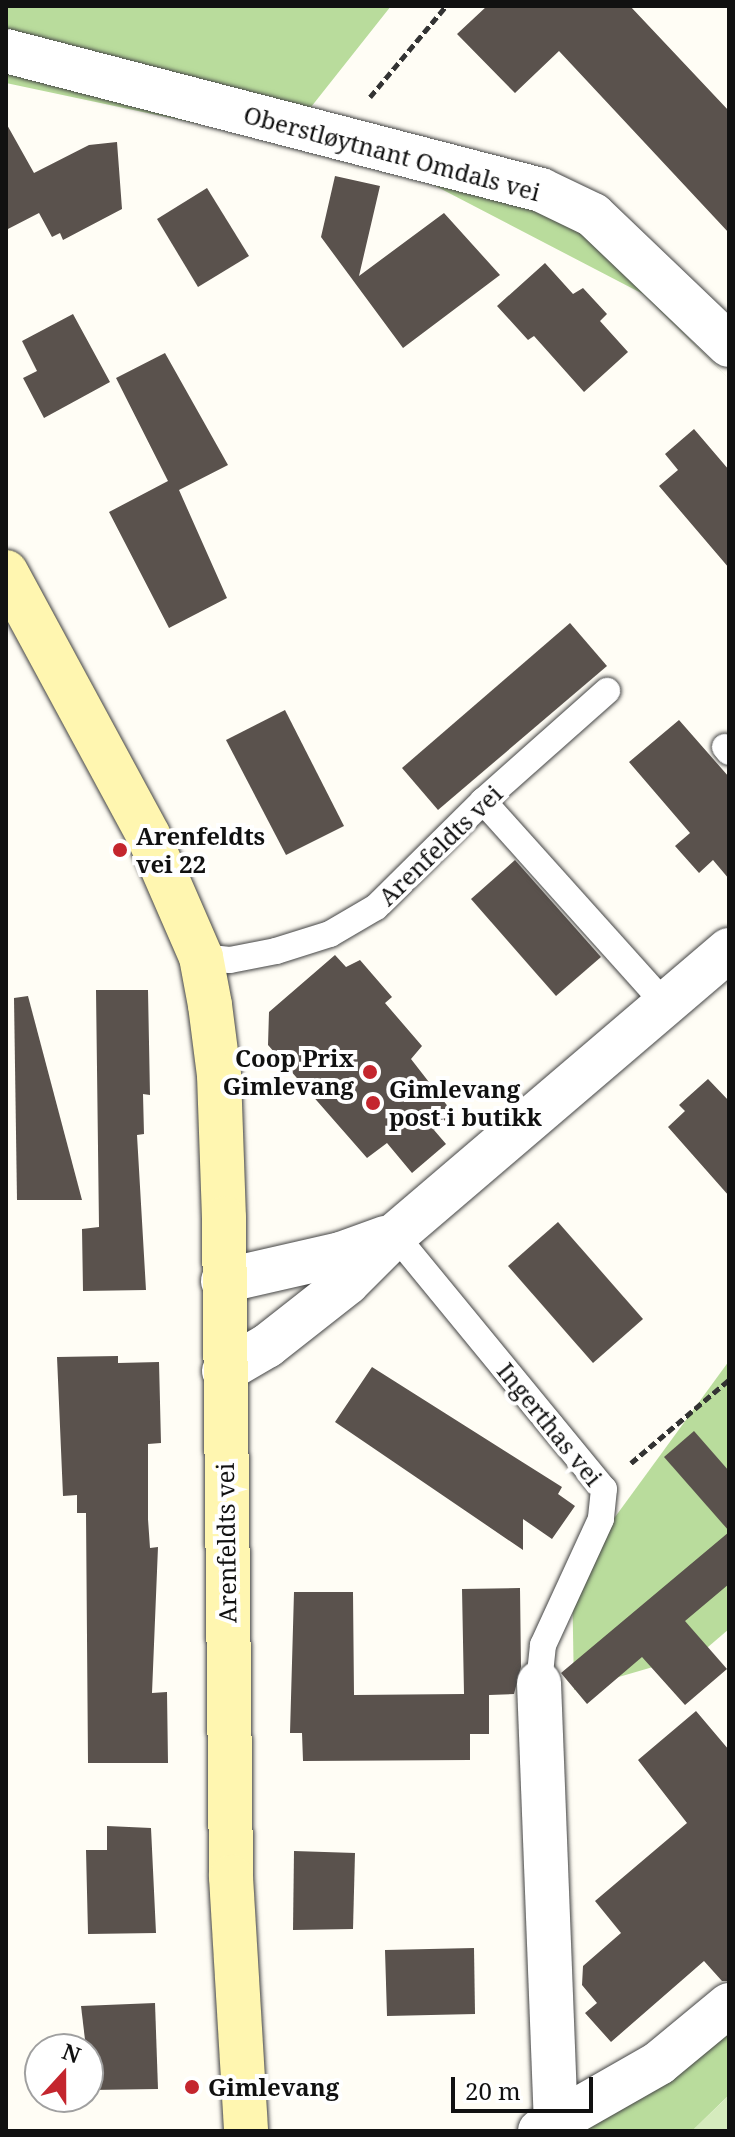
<!DOCTYPE html>
<meta charset="utf-8">
<style>
body{margin:0}
#map{position:relative;width:735px;height:2137px;overflow:hidden;background:#fffdf5;font-family:"Noto Serif",serif}
div>[style]{position:absolute}
.green>*{inset:0;background:#d5ebbd}
.forest>*{inset:0;background:#b9dc9c}
.building>*{inset:0;background:#5a524d}
.path>*{height:5px;margin-top:-2.5px;transform-origin:0;background:repeating-linear-gradient(90deg,#333 0 8px,transparent 0 12px)}
.roads{filter:drop-shadow(0 0 2px #444) drop-shadow(0 0 2px #444)}
.lane>*{height:26px;margin:-13px;padding:0 13px;transform-origin:13px;border-radius:13px;background:#fff}
.street>*{height:44px;margin:-22px;padding:0 22px;transform-origin:22px;border-radius:22px;background:#fff}
.secondary>*{height:44px;margin:-22px;padding:0 22px;transform-origin:22px;border-radius:22px;background:#fff6b0}
.dots>*{width:22px;height:22px;translate:-50% -50%;box-sizing:border-box;border:4px solid #fff;border-radius:50%}
span{translate:-50% -50%;white-space:nowrap;text-align:center;line-height:1.15;-webkit-text-stroke:8px #fff;paint-order:stroke}
.street-label{font-size:24px;color:#111}
.poi-label{font-size:24px;color:#111;font-weight:700}
.left{translate:0 -50%;text-align:left}
.right{translate:-100% -50%;text-align:right}
.frame{position:absolute;inset:0;border:8px solid #111;pointer-events:none}
.north{position:absolute;left:24px;top:2033px;width:80px;height:80px;box-sizing:border-box;background:#fff;border:2px solid #a0a0a0;border-radius:50%;rotate:21deg;font-size:22px;font-weight:700;line-height:32px;text-align:center;color:#111}
.north::after{content:'';display:block;margin:auto;width:28px;height:36px;background:#c4262e;clip-path:polygon(50% 0,100% 100%,50% 72%,0 100%)}
.scale{position:absolute;left:451px;top:2077px;width:142px;height:36px;box-sizing:border-box;border:4px solid #111;border-top:0;padding-left:10px;font-size:24px;line-height:28px;white-space:nowrap;color:#111;-webkit-text-stroke:6px #fff;paint-order:stroke}
</style>
<div id="map">
<div class="green">
<div style="clip-path:polygon(729px 2095px,729px 2131px,692px 2131px,719px 2105px)"></div>
</div>
<div class="forest">
<div style="clip-path:polygon(6px 6px,391px 6px,296px 126px,541px 190px,729px 379px,643px 294px,397px 166px,6px 83px)"></div>
<div style="clip-path:polygon(729px 1361px,729px 1629px,701px 1653px,574px 1690px,572px 1576px)"></div>
<div style="clip-path:polygon(729px 2009px,729px 2095px,692px 2131px,536px 2131px)"></div>
</div>
<div class="building">
<div style="clip-path:polygon(487px 6px,630px 6px,729px 111px,729px 233px,559px 51px,515px 93px,457px 34px)"></div>
<div style="clip-path:polygon(6px 123px,34px 173px,89px 145px,117px 142px,122px 209px,63px 240px,60px 233px,52px 237px,39px 213px,6px 230px)"></div>
<div style="clip-path:polygon(335px 176px,380px 186px,359px 276px,444px 213px,500px 275px,403px 348px,321px 237px)"></div>
<div style="clip-path:polygon(207px 188px,249px 256px,198px 287px,157px 219px)"></div>
<div style="clip-path:polygon(545px 263px,573px 294px,583px 288px,607px 314px,600px 321px,628px 352px,584px 392px,534px 336px,528px 340px,497px 306px)"></div>
<div style="clip-path:polygon(73px 314px,110px 382px,44px 418px,23px 378px,37px 371px,22px 341px)"></div>
<div style="clip-path:polygon(165px 353px,228px 465px,179px 490px,227px 598px,169px 628px,109px 512px,168px 481px,116px 378px)"></div>
<div style="clip-path:polygon(694px 429px,729px 470px,729px 568px,659px 486px,678px 470px,665px 454px)"></div>
<div style="clip-path:polygon(570px 623px,607px 666px,438px 810px,402px 768px)"></div>
<div style="clip-path:polygon(285px 710px,344px 826px,286px 855px,226px 740px)"></div>
<div style="clip-path:polygon(679px 720px,729px 777px,729px 879px,713px 860px,699px 873px,675px 846px,690px 833px,629px 762px)"></div>
<div style="clip-path:polygon(515px 860px,601px 957px,556px 996px,471px 899px)"></div>
<div style="clip-path:polygon(335px 955px,346px 967px,360px 960px,392px 997px,385px 1003px,422px 1046px,411px 1059px,453px 1113px,434px 1130px,446px 1144px,412px 1173px,387px 1143px,367px 1158px,268px 1045px,269px 1012px)"></div>
<div style="clip-path:polygon(96px 990px,148px 990px,150px 1095px,143px 1094px,144px 1134px,137px 1135px,146px 1290px,83px 1291px,82px 1229px,99px 1227px)"></div>
<div style="clip-path:polygon(28px 996px,82px 1200px,17px 1200px,14px 998px)"></div>
<div style="clip-path:polygon(708px 1079px,729px 1101px,729px 1196px,668px 1127px,685px 1111px,679px 1105px)"></div>
<div style="clip-path:polygon(558px 1222px,643px 1319px,593px 1363px,508px 1266px)"></div>
<div style="clip-path:polygon(118px 1356px,118px 1363px,159px 1362px,161px 1443px,148px 1444px,148px 1519px,150px 1548px,158px 1547px,152px 1693px,167px 1692px,168px 1763px,88px 1763px,86px 1513px,77px 1513px,77px 1495px,63px 1496px,57px 1357px)"></div>
<div style="clip-path:polygon(372px 1367px,562px 1487px,558px 1494px,575px 1506px,552px 1539px,523px 1519px,523px 1550px,335px 1422px)"></div>
<div style="clip-path:polygon(694px 1431px,729px 1471px,729px 1531px,664px 1457px)"></div>
<div style="clip-path:polygon(729px 1532px,729px 1584px,685px 1621px,727px 1669px,685px 1705px,642px 1657px,587px 1704px,561px 1673px)"></div>
<div style="clip-path:polygon(520px 1588px,521px 1667px,514px 1694px,489px 1695px,489px 1734px,470px 1734px,470px 1760px,303px 1761px,302px 1733px,290px 1733px,294px 1592px,353px 1592px,354px 1695px,464px 1694px,462px 1589px)"></div>
<div style="clip-path:polygon(696px 1711px,729px 1750px,729px 1981px,722px 1981px,704px 1961px,611px 2042px,585px 2013px,597px 2003px,582px 1985px,583px 1966px,621px 1933px,595px 1901px,687px 1823px,638px 1760px)"></div>
<div style="clip-path:polygon(107px 1826px,151px 1828px,156px 1933px,88px 1934px,86px 1850px,107px 1850px)"></div>
<div style="clip-path:polygon(294px 1851px,355px 1853px,353px 1929px,293px 1930px)"></div>
<div style="clip-path:polygon(474px 1948px,475px 2014px,387px 2016px,385px 1950px)"></div>
<div style="clip-path:polygon(155px 2003px,158px 2089px,91px 2090px,81px 2006px)"></div>
</div>
<div class="path">
<div style="left:370px;top:97px;width:119px;rotate:-50.1deg"></div>
<div style="left:631px;top:1463px;width:128px;rotate:-40.3deg"></div>
</div>
<div class="roads">
<div class="lane">
<div style="left:725px;top:747px;width:6px;rotate:51deg"></div>
<div style="left:483px;top:801px;width:273px;rotate:48.1deg"></div>
<div style="left:201px;top:957px;width:29px;rotate:6deg"></div>
<div style="left:230px;top:960px;width:47px;rotate:-11.1deg"></div>
<div style="left:276px;top:951px;width:57px;rotate:-17.5deg"></div>
<div style="left:330px;top:934px;width:53px;rotate:-30.4deg"></div>
<div style="left:376px;top:907px;width:151px;rotate:-44.7deg"></div>
<div style="left:483px;top:801px;width:166px;rotate:-41.6deg"></div>
<div style="left:395px;top:1235px;width:329px;rotate:50.6deg"></div>
<div style="left:604px;top:1489px;width:30px;rotate:96deg"></div>
<div style="left:601px;top:1519px;width:139px;rotate:114.7deg"></div>
<div style="left:543px;top:1645px;width:38px;rotate:96deg"></div>
</div>
<div class="street">
<div style="left:6px;top:51px;width:553px;rotate:14.56deg"></div>
<div style="left:541px;top:190px;width:58px;rotate:25.7deg"></div>
<div style="left:593px;top:215px;width:188px;rotate:43.7deg"></div>
<div style="left:223px;top:1281px;width:121px;rotate:-12.9deg"></div>
<div style="left:341px;top:1254px;width:47px;rotate:-20deg"></div>
<div style="left:224px;top:1371px;width:50px;rotate:-30.2deg"></div>
<div style="left:267px;top:1346px;width:102px;rotate:-38.2deg"></div>
<div style="left:347px;top:1283px;width:68px;rotate:-45deg"></div>
<div style="left:395px;top:1235px;width:439px;rotate:-40.5deg"></div>
<div style="left:539px;top:1683px;width:443px;rotate:87.8deg"></div>
<div style="left:540px;top:2131px;width:137px;rotate:-29.7deg"></div>
<div style="left:659px;top:2063px;width:91px;rotate:-39.6deg"></div>
</div>
<div class="secondary">
<div style="left:6px;top:572px;width:299px;rotate:61.6deg"></div>
<div style="left:148px;top:835px;width:133px;rotate:66.5deg"></div>
<div style="left:201px;top:957px;width:49px;rotate:79.4deg"></div>
<div style="left:210px;top:1005px;width:71px;rotate:82.7deg"></div>
<div style="left:219px;top:1075px;width:143px;rotate:88deg"></div>
<div style="left:224px;top:1218px;width:659px;rotate:89.39deg"></div>
<div style="left:231px;top:1877px;width:254px;rotate:86.6deg"></div>
</div>
</div>
<div class="dots">
<div style="left:120px;top:850px;background:#c4262e"></div>
<div style="left:370px;top:1072px;background:#c4262e"></div>
<div style="left:373px;top:1103px;background:#c4262e"></div>
<div style="left:192px;top:2087px;background:#c4262e"></div>
</div>
<div class="street-label">
<span style="left:392px;top:153px;rotate:15deg">Oberstløytnant Omdals vei</span>
<span style="left:440px;top:845px;rotate:-44deg">Arenfeldts vei</span>
<span style="left:550px;top:1424px;rotate:51deg">Ingerthas vei</span>
<span style="left:226px;top:1543px;rotate:-91deg">Arenfeldts vei</span>
</div>
<div class="poi-label">
<span class="left" style="left:136px;top:850px">Arenfeldts<br>vei 22</span>
<span class="right" style="left:354px;top:1072px">Coop Prix<br>Gimlevang</span>
<span class="left" style="left:389px;top:1103px">Gimlevang<br>post i butikk</span>
<span class="left" style="left:208px;top:2087px">Gimlevang</span>
</div>
<div class="frame"></div>
<div class="north">N</div>
<div class="scale">20 m</div>
</div>
